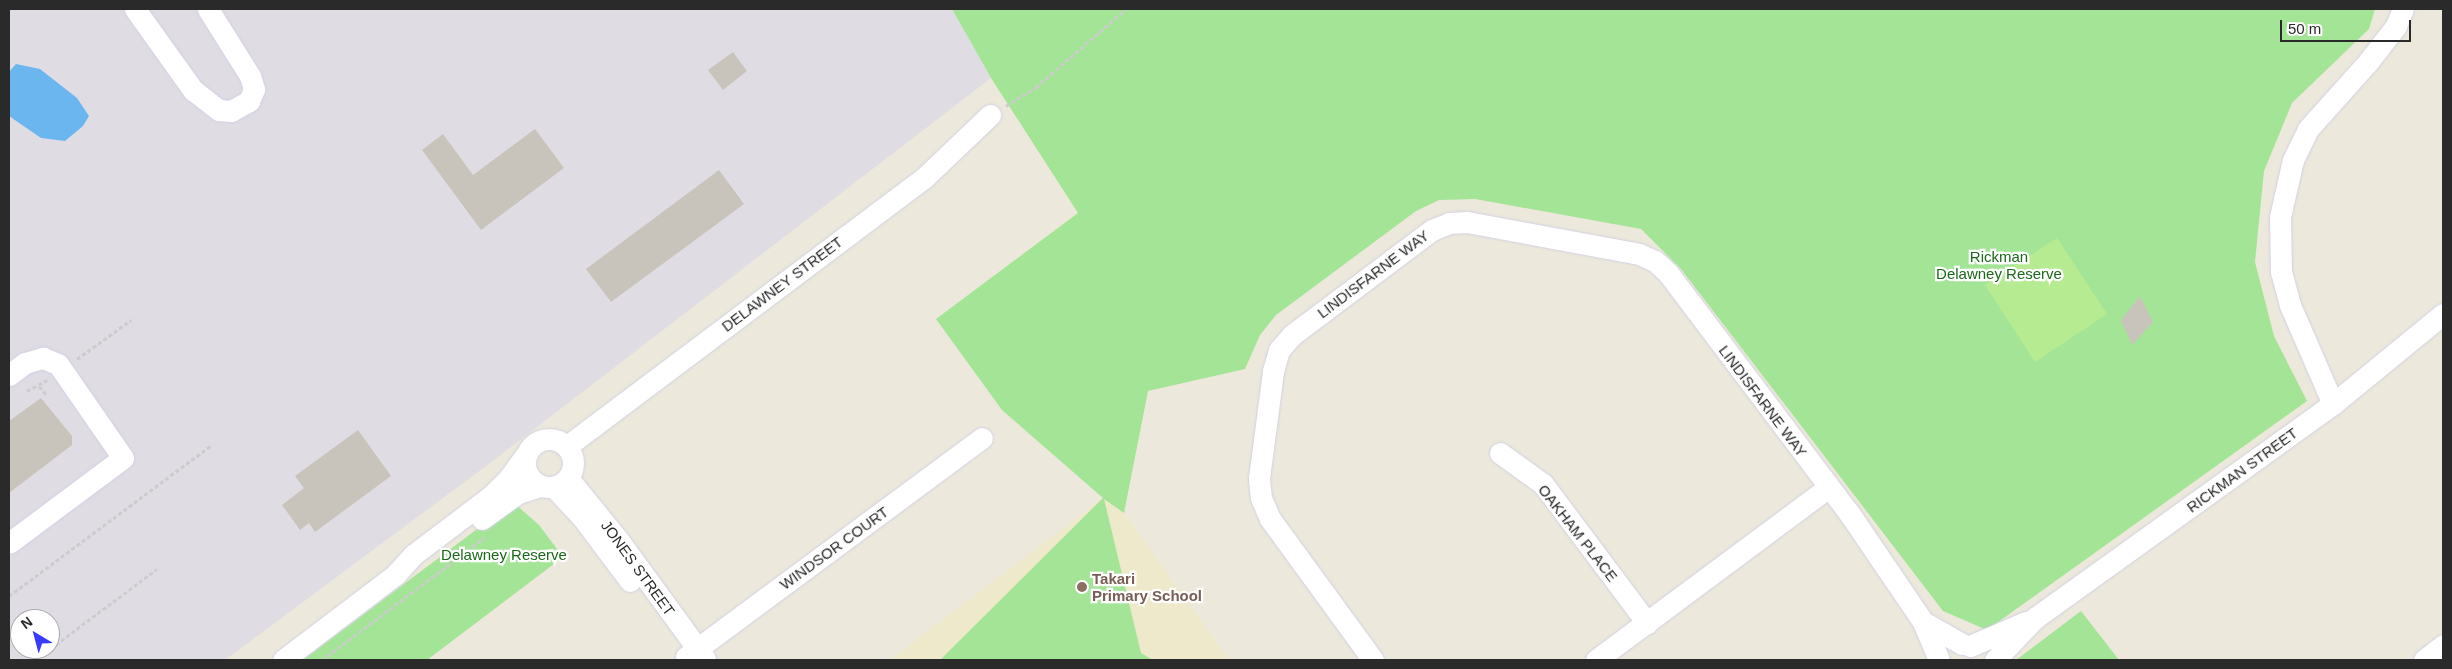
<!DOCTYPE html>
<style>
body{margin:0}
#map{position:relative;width:2452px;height:669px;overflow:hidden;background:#ece8db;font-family:Helvetica,sans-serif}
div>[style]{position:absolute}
.industrial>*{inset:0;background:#e0dce4}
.education>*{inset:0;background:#eee9ca}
.green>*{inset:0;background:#a4e497}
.pitch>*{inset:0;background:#b6eb92}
.water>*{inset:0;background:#6cb6f0}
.building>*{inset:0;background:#c8c4bb}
.path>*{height:3px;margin-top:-1.5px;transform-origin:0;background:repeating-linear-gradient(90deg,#ccc 0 4px,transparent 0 6.5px)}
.roads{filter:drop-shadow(0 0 1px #d1d1e3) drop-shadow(0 0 1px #d1d1e3)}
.minor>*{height:21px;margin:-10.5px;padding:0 10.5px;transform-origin:10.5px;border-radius:10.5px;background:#fff}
.minor>.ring{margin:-10.5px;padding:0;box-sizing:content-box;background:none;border:21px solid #fff;border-radius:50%}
.dots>*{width:14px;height:14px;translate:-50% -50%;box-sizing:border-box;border:2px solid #fff;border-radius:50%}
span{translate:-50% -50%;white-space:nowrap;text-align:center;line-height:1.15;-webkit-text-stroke:4.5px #fff;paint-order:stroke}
.park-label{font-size:15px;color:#1b6819}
.street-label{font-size:15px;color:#2a2a2a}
.education-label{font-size:15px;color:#785e54;font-weight:700}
.left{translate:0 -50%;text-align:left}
.frame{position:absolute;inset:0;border:10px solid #2a2a2a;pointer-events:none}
.north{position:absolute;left:10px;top:609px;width:50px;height:50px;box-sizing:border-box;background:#fff;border:1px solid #aaa;border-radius:50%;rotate:323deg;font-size:14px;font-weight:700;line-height:20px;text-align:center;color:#2a2a2a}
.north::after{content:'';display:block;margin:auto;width:18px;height:22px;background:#383bfc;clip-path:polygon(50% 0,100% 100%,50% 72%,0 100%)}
.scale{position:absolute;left:2280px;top:20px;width:131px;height:22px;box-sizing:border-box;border:2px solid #2a2a2a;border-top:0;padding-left:6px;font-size:15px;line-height:18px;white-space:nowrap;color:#2a2a2a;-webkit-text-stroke:4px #fff;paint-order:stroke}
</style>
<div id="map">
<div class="industrial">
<div style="clip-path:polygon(evenodd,9px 9px,952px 9px,991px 78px,494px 460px,225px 660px,9px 660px,9px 9px,20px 619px,50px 619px,50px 649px,20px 649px,20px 619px)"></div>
</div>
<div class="education">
<div style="clip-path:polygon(1103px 498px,1124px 513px,1229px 660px,890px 660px)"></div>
</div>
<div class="green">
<div style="clip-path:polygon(952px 9px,2375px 9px,2369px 29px,2292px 103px,2264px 171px,2255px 262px,2274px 336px,2307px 401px,1987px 630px,1943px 611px,1681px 269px,1641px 229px,1475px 199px,1439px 200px,1416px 211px,1276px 315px,1260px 335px,1245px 369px,1148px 391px,1124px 513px,1104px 499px,1141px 653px,1153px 660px,940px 660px,1103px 498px,1002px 410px,936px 319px,1078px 213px,991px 78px)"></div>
<div style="clip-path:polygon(513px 502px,539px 525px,563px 557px,427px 660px,303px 660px)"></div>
<div style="clip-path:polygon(2081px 611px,2119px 660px,2016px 660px)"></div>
</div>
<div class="pitch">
<div style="clip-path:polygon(2057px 238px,2107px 314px,2035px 362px,1985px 285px)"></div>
</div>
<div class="water">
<div style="clip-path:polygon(16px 64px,40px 69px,77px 98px,89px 116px,83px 126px,65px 141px,41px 138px,9px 116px,9px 72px)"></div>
</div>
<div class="building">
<div style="clip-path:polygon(733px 52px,747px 71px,723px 90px,708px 70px)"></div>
<div style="clip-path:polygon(535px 129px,564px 168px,481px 230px,422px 150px,443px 134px,473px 175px)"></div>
<div style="clip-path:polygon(719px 170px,744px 204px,611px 302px,586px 269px)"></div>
<div style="clip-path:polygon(2140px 296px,2153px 322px,2132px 345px,2121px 320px)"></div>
<div style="clip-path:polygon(41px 398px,72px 436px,72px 445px,9px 493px,9px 421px)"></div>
<div style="clip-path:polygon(358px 430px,391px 476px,315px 532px,309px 523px,300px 530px,282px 505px,304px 488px,295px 476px)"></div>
</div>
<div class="path">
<div style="left:1006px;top:106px;width:36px;rotate:-32deg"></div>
<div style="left:1036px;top:87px;width:119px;rotate:-40.9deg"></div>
<div style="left:77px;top:359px;width:67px;rotate:-35.8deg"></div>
<div style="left:39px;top:386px;width:11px;rotate:49deg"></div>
<div style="left:27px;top:391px;width:23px;rotate:-29deg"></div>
<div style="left:9px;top:596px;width:251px;rotate:-36.7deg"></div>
<div style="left:35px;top:660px;width:152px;rotate:-36.7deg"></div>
<div style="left:322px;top:660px;width:204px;rotate:-37deg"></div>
</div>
<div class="roads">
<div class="minor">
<div style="left:135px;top:9px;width:100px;rotate:54.4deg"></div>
<div style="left:193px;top:90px;width:33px;rotate:38deg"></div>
<div style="left:219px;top:110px;width:12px;rotate:5deg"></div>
<div style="left:231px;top:111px;width:21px;rotate:-29deg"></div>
<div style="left:249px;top:101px;width:13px;rotate:-67deg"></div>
<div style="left:254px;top:89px;width:14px;rotate:-107deg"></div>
<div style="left:250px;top:76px;width:79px;rotate:-122.1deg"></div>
<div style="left:9px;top:375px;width:20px;rotate:-37deg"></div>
<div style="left:25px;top:363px;width:19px;rotate:-16deg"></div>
<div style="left:43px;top:358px;width:16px;rotate:22deg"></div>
<div style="left:58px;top:364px;width:114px;rotate:55.3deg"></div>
<div style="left:123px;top:458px;width:142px;rotate:143.3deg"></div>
<div style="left:2333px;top:404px;width:108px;rotate:-113.5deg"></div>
<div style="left:2290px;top:305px;width:34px;rotate:-105deg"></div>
<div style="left:2281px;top:272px;width:55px;rotate:-91deg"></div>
<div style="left:2280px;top:217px;width:58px;rotate:-77.2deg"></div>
<div style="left:2293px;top:160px;width:34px;rotate:-64deg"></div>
<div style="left:2308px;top:129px;width:90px;rotate:-48.2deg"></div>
<div style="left:2368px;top:62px;width:46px;rotate:-52.1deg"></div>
<div style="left:2396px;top:26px;width:18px;rotate:-68deg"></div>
<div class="ring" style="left:525px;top:439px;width:27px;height:27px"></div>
<div style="left:567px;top:446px;width:448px;rotate:-36.9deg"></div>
<div style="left:925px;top:177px;width:90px;rotate:-43.6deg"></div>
<div style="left:1500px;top:453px;width:53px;rotate:35.8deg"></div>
<div style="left:1543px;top:484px;width:174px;rotate:53.2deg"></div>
<div style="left:568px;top:478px;width:81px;rotate:51deg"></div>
<div style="left:619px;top:541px;width:146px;rotate:53.9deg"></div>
<div style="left:554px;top:487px;width:41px;rotate:47deg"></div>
<div style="left:582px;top:517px;width:80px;rotate:53.1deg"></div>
<div style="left:482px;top:519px;width:44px;rotate:-35.8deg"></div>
<div style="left:518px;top:493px;width:23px;rotate:-18deg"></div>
<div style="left:1923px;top:622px;width:45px;rotate:29.4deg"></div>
<div style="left:1970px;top:646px;width:61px;rotate:-23.2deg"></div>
<div style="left:686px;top:657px;width:368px;rotate:-36.5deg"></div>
<div style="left:283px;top:660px;width:141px;rotate:-37.2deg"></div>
<div style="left:395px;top:575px;width:27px;rotate:-48deg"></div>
<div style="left:413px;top:555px;width:98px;rotate:-37.1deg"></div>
<div style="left:491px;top:496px;width:25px;rotate:-45deg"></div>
<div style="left:509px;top:478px;width:29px;rotate:-54deg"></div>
<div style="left:1373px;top:660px;width:175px;rotate:-126.1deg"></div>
<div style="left:1270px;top:519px;width:23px;rotate:-113deg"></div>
<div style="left:1261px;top:498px;width:20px;rotate:-96deg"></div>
<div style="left:1259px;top:478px;width:108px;rotate:-82.5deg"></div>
<div style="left:1273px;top:371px;width:22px;rotate:-74deg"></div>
<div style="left:1279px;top:350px;width:20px;rotate:-49deg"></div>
<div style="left:1292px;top:335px;width:175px;rotate:-36.9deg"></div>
<div style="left:1432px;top:230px;width:18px;rotate:-22deg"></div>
<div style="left:1449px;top:223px;width:18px;rotate:-3deg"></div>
<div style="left:1467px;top:222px;width:175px;rotate:10.5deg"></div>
<div style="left:1639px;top:254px;width:17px;rotate:24deg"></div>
<div style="left:1655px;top:261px;width:18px;rotate:43deg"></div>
<div style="left:1668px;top:273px;width:301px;rotate:53deg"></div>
<div style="left:1849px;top:513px;width:132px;rotate:55.8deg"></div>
<div style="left:1923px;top:622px;width:41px;rotate:67.2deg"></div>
<div style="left:1596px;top:660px;width:289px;rotate:-36.6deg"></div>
<div style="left:1995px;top:660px;width:58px;rotate:-46.4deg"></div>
<div style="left:2035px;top:618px;width:367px;rotate:-35.7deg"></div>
<div style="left:2333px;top:404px;width:142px;rotate:-39.3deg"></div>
<div style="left:2424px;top:660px;width:24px;rotate:-38deg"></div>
</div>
</div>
<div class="dots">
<div style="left:1082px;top:587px;background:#8d6e63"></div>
</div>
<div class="park-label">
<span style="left:1999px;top:265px">Rickman<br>Delawney Reserve</span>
<span style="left:504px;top:555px">Delawney Reserve</span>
</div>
<div class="street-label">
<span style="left:1373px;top:274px;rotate:-37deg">LINDISFARNE WAY</span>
<span style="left:782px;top:284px;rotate:-37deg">DELAWNEY STREET</span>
<span style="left:1763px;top:401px;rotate:53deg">LINDISFARNE WAY</span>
<span style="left:2242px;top:470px;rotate:-36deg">RICKMAN STREET</span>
<span style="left:1578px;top:533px;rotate:52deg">OAKHAM PLACE</span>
<span style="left:834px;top:548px;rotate:-36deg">WINDSOR COURT</span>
<span style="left:638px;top:568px;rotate:54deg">JONES STREET</span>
</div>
<div class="education-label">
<span class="left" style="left:1092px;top:587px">Takari<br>Primary School</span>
</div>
<div class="frame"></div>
<div class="north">N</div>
<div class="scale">50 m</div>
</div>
